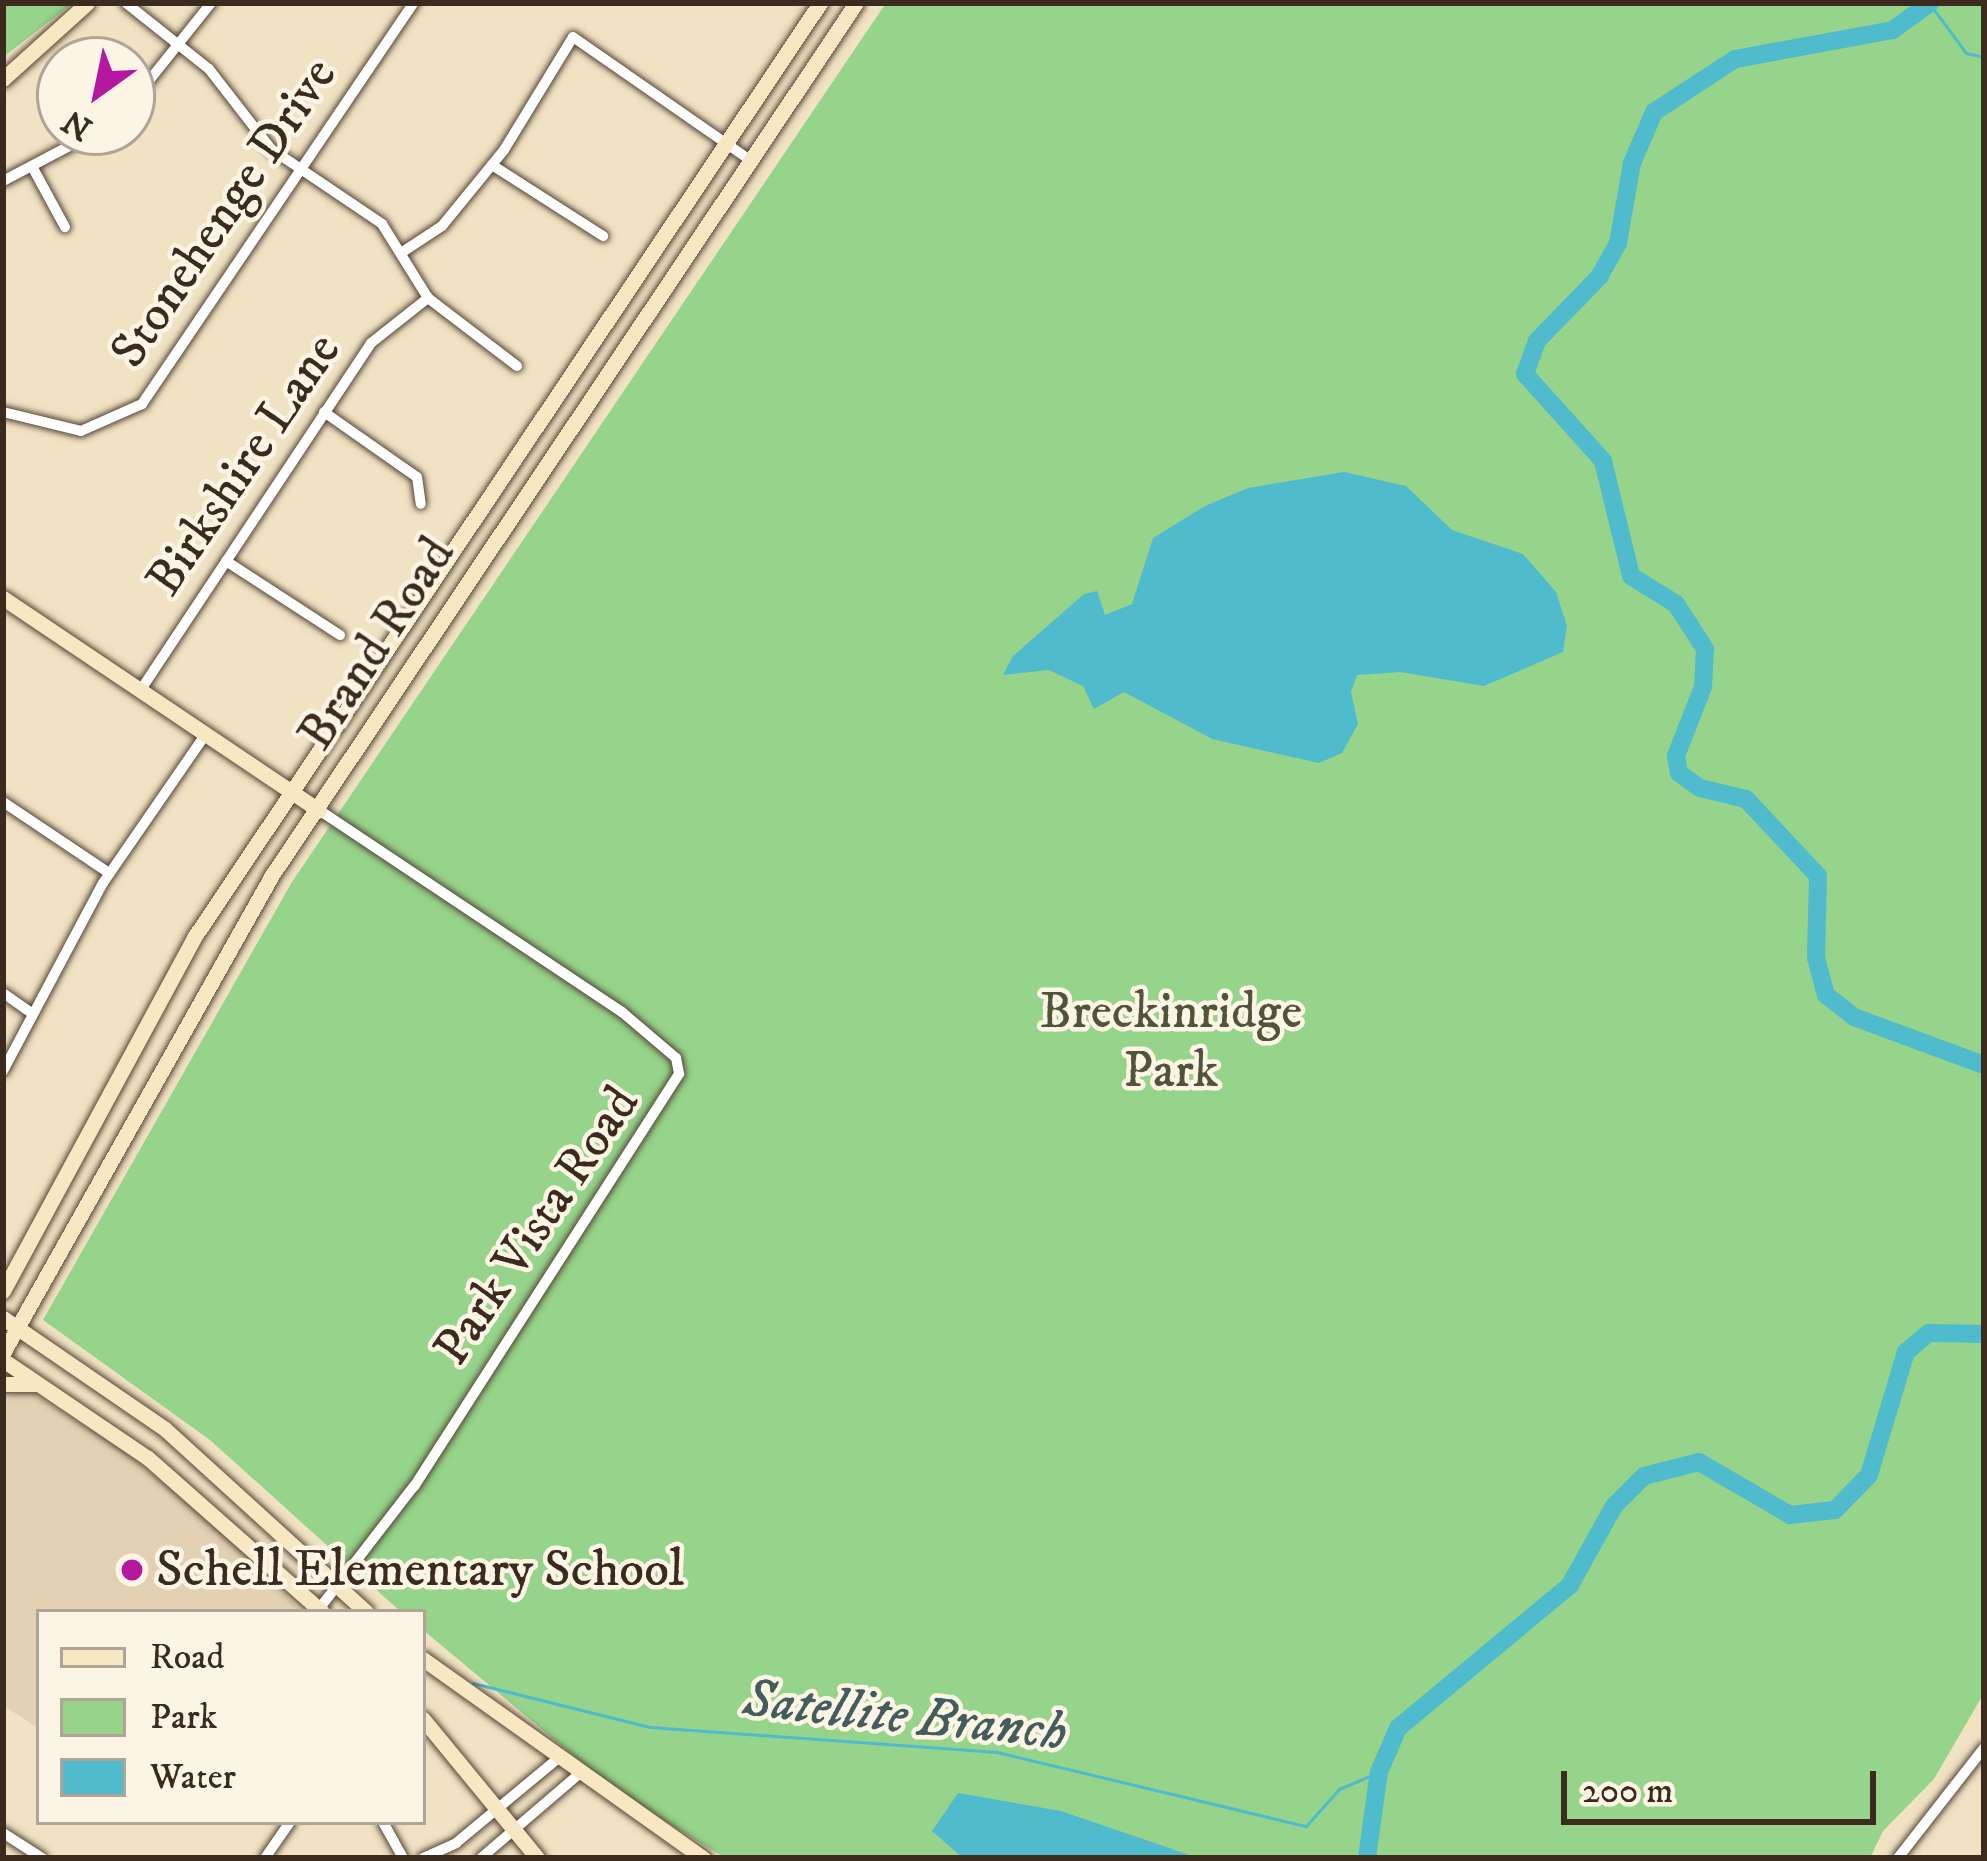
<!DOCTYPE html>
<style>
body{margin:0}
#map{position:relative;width:1987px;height:1861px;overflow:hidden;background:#f2e2c4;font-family:"IM FELL DW Pica",serif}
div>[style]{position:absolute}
.built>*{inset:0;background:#e4d1b4}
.green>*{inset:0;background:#95d48a}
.water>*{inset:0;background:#50bbcc}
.stream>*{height:3px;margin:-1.5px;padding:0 1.5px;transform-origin:1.5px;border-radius:1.5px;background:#50bbcc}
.river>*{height:18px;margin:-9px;padding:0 9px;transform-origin:9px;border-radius:9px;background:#50bbcc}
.roads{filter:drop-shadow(0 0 3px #564637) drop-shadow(0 0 3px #564637)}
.street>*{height:10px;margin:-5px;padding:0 5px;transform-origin:5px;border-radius:5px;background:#fff}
.secondary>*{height:15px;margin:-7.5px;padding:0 7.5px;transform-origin:7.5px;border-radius:7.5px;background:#f7e8c3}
.dots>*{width:33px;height:33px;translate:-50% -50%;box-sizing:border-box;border:6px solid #fcf5e5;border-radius:50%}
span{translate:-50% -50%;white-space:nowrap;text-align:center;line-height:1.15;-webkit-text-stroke:9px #fcf5e5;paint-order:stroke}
.street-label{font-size:51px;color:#3b2a1e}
.park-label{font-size:51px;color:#525439}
.poi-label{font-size:51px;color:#3b2a1e}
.left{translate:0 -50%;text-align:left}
.water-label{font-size:54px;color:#425d5b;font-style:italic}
.frame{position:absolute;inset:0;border:6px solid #3b2a1e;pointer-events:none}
.legend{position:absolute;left:36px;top:1609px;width:390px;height:216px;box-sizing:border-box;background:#fcf5e5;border:3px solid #afa495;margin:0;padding:15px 21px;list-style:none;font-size:36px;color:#3b2a1e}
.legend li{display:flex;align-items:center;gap:24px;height:60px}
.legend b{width:60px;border:3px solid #afa495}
.north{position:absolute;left:36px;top:36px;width:120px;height:120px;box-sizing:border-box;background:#fcf5e5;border:3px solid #afa495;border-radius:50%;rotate:213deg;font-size:33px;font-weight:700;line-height:48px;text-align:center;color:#3b2a1e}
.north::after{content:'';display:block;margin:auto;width:42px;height:54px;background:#b5179e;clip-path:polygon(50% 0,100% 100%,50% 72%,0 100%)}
.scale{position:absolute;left:1561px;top:1771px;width:315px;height:54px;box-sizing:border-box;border:6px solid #3b2a1e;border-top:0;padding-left:15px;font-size:36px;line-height:42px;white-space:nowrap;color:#3b2a1e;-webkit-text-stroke:9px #fcf5e5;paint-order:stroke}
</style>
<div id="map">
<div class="built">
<div style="clip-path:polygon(26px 1390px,122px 1450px,220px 1528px,302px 1612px,39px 1612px,39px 1729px,3px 1705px,3px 1398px)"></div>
</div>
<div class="green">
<div style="clip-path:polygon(3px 3px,73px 3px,3px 57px)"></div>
<div style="clip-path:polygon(886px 3px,1984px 3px,1984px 1693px,1934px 1779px,1883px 1831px,1870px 1858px,725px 1858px,616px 1791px,423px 1630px,423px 1612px,401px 1612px,210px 1440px,43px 1320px,292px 882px)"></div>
</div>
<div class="water">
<div style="clip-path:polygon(1344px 472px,1406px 486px,1452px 530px,1523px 554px,1556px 592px,1567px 626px,1563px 652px,1484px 686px,1400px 672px,1357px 675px,1351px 692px,1358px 724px,1342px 753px,1319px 763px,1212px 739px,1124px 692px,1094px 709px,1083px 686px,1049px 670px,1003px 675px,1013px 656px,1084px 594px,1097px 591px,1105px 615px,1132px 604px,1153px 538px,1205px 506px,1248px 488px)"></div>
<div style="clip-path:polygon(958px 1793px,1061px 1811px,1198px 1858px,963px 1858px,932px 1831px)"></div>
</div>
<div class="stream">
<div style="left:1929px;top:3px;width:62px;rotate:53.5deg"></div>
<div style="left:1966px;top:53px;width:18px;rotate:13deg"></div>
<div style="left:473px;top:1683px;width:182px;rotate:14deg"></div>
<div style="left:650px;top:1727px;width:348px;rotate:4.1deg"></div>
<div style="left:997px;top:1752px;width:318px;rotate:13.5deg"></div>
<div style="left:1306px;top:1826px;width:50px;rotate:-48.3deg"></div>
<div style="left:1339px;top:1789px;width:43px;rotate:-23deg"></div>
</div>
<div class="river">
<div style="left:1930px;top:3px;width:46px;rotate:143.9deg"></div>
<div style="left:1893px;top:30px;width:161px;rotate:169.6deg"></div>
<div style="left:1735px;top:59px;width:97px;rotate:146.8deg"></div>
<div style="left:1654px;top:112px;width:56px;rotate:113.3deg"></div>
<div style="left:1632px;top:163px;width:81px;rotate:99.9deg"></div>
<div style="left:1618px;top:243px;width:38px;rotate:119deg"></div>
<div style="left:1600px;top:276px;width:91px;rotate:134.1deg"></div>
<div style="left:1537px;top:341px;width:35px;rotate:110deg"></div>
<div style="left:1525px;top:374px;width:117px;rotate:48.1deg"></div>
<div style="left:1603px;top:461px;width:118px;rotate:76.3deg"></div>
<div style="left:1631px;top:576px;width:53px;rotate:31.9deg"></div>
<div style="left:1676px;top:604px;width:54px;rotate:57.2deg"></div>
<div style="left:1705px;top:649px;width:38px;rotate:93deg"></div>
<div style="left:1703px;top:687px;width:74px;rotate:111.4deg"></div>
<div style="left:1676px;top:756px;width:17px;rotate:80deg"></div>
<div style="left:1679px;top:773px;width:26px;rotate:36deg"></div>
<div style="left:1700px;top:788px;width:47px;rotate:13.4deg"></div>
<div style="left:1746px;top:799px;width:105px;rotate:46.9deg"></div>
<div style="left:1818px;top:876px;width:82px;rotate:91.4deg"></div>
<div style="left:1816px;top:958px;width:38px;rotate:75deg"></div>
<div style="left:1826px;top:995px;width:36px;rotate:38deg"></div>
<div style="left:1854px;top:1017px;width:139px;rotate:20.3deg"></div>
<div style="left:1367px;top:1858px;width:87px;rotate:-82.1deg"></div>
<div style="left:1379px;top:1772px;width:48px;rotate:-66.6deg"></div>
<div style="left:1398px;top:1728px;width:224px;rotate:-39.7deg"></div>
<div style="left:1570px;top:1585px;width:90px;rotate:-60.9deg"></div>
<div style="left:1614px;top:1506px;width:42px;rotate:-45deg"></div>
<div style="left:1644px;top:1476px;width:57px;rotate:-14.3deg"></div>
<div style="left:1699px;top:1462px;width:105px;rotate:30.2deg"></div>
<div style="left:1790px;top:1515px;width:45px;rotate:-6.3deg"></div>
<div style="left:1835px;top:1510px;width:49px;rotate:-45.8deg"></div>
<div style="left:1869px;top:1475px;width:128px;rotate:-73.3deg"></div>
<div style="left:1906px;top:1352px;width:30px;rotate:-40deg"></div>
<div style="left:1929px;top:1333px;width:55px;rotate:1deg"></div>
</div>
<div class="roads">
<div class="street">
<div style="left:126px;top:3px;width:106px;rotate:38.5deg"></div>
<div style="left:209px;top:69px;width:101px;rotate:52.2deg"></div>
<div style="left:271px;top:149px;width:134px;rotate:34deg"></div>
<div style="left:382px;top:224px;width:87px;rotate:58.1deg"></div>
<div style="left:428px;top:298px;width:112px;rotate:37.4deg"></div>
<div style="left:132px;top:102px;width:127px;rotate:-51.4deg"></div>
<div style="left:492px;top:165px;width:132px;rotate:32.6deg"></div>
<div style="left:34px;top:170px;width:65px;rotate:61.5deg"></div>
<div style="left:3px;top:181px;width:105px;rotate:-27.8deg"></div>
<div style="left:404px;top:251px;width:45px;rotate:-33.3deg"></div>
<div style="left:442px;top:226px;width:98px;rotate:-50.8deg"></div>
<div style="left:504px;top:150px;width:132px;rotate:-58.6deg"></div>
<div style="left:573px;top:37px;width:212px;rotate:34.8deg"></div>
<div style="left:3px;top:412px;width:80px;rotate:13.7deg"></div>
<div style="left:81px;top:431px;width:67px;rotate:-23.9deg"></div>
<div style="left:142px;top:404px;width:485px;rotate:-55.9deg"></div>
<div style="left:324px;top:412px;width:113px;rotate:35deg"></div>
<div style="left:417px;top:477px;width:27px;rotate:82deg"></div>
<div style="left:226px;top:561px;width:136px;rotate:33deg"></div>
<div style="left:140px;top:691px;width:418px;rotate:-56.4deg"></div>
<div style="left:371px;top:343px;width:73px;rotate:-38.3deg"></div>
<div style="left:3px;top:802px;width:128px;rotate:33.8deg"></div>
<div style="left:319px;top:810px;width:364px;rotate:33.7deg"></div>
<div style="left:622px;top:1012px;width:71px;rotate:40.4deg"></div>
<div style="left:676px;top:1058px;width:16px;rotate:79deg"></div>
<div style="left:679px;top:1074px;width:490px;rotate:122.7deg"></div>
<div style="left:414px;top:1486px;width:155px;rotate:127.7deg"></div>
<div style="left:3px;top:993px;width:35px;rotate:35deg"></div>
<div style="left:3px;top:1071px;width:213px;rotate:-62deg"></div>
<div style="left:103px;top:883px;width:180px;rotate:-55.4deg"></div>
<div style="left:383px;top:1822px;width:41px;rotate:60.9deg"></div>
<div style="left:3px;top:1833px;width:46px;rotate:32.7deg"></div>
<div style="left:265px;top:1858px;width:44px;rotate:-55.2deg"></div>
<div style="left:423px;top:1858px;width:36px;rotate:-24deg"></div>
<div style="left:456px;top:1843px;width:131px;rotate:-39.7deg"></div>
<div style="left:481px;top:1858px;width:128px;rotate:-40.6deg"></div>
<div style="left:1898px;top:1858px;width:140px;rotate:-52deg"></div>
</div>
<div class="secondary">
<div style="left:3px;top:79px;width:113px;rotate:-42.1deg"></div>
<div style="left:3px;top:598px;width:381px;rotate:33.9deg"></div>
<div style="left:3px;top:1291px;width:404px;rotate:-61.6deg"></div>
<div style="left:195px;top:936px;width:1123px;rotate:-56.18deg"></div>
<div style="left:3px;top:1318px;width:196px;rotate:34.4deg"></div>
<div style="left:165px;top:1429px;width:272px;rotate:42.3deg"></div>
<div style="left:3px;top:1353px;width:548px;rotate:-60.63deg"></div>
<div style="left:272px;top:875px;width:1049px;rotate:-56.19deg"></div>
<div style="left:3px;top:1360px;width:175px;rotate:34.1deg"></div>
<div style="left:148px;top:1458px;width:232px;rotate:41.5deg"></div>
<div style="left:3px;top:1384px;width:32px"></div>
<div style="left:423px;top:1659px;width:344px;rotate:35.4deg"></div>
<div style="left:423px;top:1719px;width:180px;rotate:50.6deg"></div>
</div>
</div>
<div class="dots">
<div style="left:132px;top:1570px;background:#b5179e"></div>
</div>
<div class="street-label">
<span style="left:224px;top:213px;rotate:-56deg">Stonehenge Drive</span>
<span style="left:244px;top:465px;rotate:-56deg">Birkshire Lane</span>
<span style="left:377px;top:644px;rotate:-57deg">Brand Road</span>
<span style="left:537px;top:1226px;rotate:-56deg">Park Vista Road</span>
</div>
<div class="park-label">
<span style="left:1171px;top:1042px">Breckinridge<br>Park</span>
</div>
<div class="poi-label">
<span class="left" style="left:156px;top:1570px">Schell Elementary School</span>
</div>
<div class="water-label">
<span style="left:905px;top:1717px;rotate:6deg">Satellite Branch</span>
</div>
<div class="frame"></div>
<ul class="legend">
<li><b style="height:15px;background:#f7e8c3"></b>Road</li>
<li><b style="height:33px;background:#95d48a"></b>Park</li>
<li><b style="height:33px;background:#50bbcc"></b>Water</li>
</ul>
<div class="north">N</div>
<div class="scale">200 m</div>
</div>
